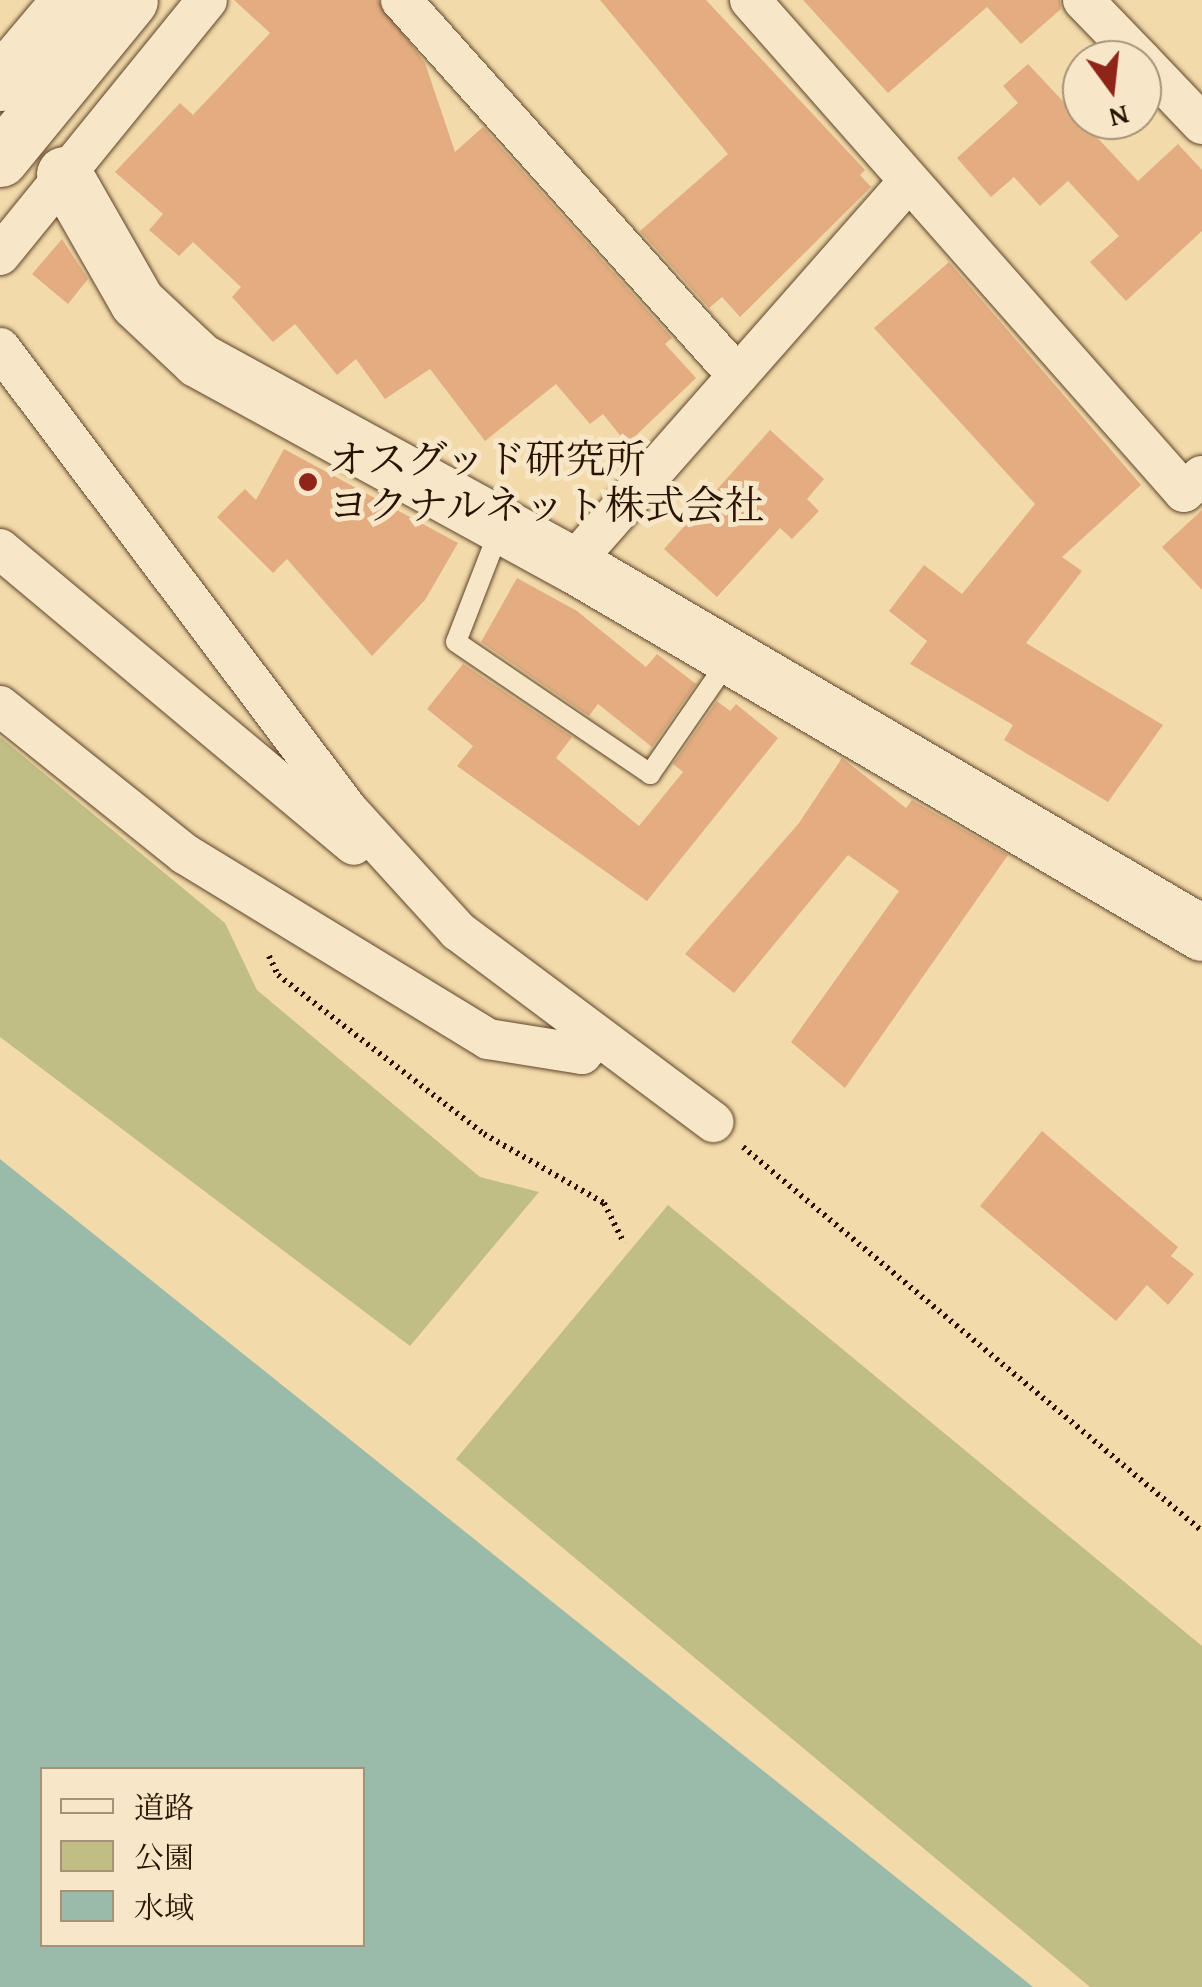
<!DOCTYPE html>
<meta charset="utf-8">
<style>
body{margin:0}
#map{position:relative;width:1202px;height:1987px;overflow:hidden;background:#f3daaa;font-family:"Gentium Book Plus","Noto Serif JP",serif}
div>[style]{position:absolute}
.green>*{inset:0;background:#c0be85}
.water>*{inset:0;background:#9bbbaa}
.building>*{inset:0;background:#e3ad81}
.path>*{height:6px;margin-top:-3px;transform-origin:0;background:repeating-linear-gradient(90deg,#2c1300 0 2.5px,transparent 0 7.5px)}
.roads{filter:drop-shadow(0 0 2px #5e452a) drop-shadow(0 0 2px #5e452a)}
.lane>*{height:20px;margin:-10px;padding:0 10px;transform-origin:10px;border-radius:10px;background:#f7e7c8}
.street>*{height:40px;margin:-20px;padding:0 20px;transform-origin:20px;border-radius:20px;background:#f7e7c8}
.secondary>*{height:55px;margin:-27.5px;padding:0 27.5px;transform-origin:27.5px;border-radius:27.5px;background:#f7e7c8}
.dots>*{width:28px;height:28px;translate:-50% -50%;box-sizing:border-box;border:5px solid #f7e7c8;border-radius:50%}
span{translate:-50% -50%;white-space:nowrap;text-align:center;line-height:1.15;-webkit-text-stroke:10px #f7e7c8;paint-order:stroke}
.poi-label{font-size:40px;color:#2c1300}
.left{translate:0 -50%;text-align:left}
.legend{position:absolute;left:40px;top:1767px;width:325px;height:180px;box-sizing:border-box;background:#f7e7c8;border:2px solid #a69278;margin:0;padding:12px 18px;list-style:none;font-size:30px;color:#2c1300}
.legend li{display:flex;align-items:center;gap:20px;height:50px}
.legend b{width:50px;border:2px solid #a69278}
.north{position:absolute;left:1062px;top:40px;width:100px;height:100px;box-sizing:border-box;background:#f7e7c8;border:2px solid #a69278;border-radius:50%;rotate:165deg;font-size:28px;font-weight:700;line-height:40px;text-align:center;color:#2c1300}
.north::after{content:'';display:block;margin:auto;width:35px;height:45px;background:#8f2418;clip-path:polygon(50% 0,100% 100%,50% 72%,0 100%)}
</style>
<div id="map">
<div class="green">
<div style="clip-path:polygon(0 737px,225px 923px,257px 990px,480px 1177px,539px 1192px,410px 1346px,0 1037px)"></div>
<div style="clip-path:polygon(668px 1205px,1202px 1646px,1202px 1987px,1090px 1987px,456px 1459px)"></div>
</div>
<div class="water">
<div style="clip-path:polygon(evenodd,0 1159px,1033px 1987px,0 1987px,0 1159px,42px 1770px,362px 1770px,362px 1944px,42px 1944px,42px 1770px)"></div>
</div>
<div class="building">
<div style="clip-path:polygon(234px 0,378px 0,425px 63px,455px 152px,483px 127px,672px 338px,665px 344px,696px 378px,627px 444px,603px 414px,590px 424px,556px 384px,485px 441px,430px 369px,385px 399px,356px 359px,337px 375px,295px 324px,273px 342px,232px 297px,241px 287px,193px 242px,179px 256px,149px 230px,163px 214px,115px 172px,180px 103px,193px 115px,270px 33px)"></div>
<div style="clip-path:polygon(600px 0,706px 0,865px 170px,860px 175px,871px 187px,740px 317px,722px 297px,709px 308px,640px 231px,728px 154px)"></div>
<div style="clip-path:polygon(803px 0,1060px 0,1061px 9px,1021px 44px,987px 7px,888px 93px)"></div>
<div style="clip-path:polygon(1028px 64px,1138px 181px,1178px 144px,1202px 170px,1202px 231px,1126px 301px,1090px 262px,1119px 236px,1068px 181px,1040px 206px,1014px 177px,991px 197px,957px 158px,1018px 103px,1003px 86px)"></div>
<div style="clip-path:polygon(62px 239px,88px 279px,68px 304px,32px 274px)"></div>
<div style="clip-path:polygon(949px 262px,1141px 485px,1062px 557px,1082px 571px,1026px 643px,1163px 725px,1108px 802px,1004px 740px,1013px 725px,910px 664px,927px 641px,889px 611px,924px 565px,962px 594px,1035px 504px,874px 328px)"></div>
<div style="clip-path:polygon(770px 430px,824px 479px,807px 499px,819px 511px,792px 539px,780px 528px,717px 597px,664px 549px)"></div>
<div style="clip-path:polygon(284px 449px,458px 543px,425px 600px,372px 656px,287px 559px,273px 573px,217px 517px,245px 489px,256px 500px)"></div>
<div style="clip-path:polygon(1202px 510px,1202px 590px,1162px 547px)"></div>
<div style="clip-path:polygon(517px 578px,577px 611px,646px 667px,657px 654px,696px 684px,652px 747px,598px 704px,589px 716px,481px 642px)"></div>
<div style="clip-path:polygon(463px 664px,572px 737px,556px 758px,639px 826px,683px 772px,673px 764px,717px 701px,730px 711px,736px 704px,778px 738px,647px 901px,457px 766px,473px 746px,427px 709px)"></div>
<div style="clip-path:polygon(842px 758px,906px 808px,912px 800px,1008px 855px,845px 1088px,791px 1042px,899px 891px,848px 855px,734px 993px,685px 954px,799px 823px)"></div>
<div style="clip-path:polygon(1042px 1131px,1178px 1247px,1171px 1256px,1194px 1274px,1168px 1305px,1147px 1285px,1116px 1321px,980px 1206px)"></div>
</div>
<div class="path">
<div style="left:269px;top:956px;width:21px;rotate:65deg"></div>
<div style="left:278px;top:975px;width:260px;rotate:37.7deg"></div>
<div style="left:484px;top:1134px;width:138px;rotate:29.9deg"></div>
<div style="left:604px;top:1203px;width:45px;rotate:63.4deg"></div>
<div style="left:743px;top:1147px;width:598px;rotate:39.92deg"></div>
</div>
<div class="roads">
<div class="lane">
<div style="left:501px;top:526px;width:124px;rotate:111.2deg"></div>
<div style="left:456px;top:642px;width:235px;rotate:34.2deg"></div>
<div style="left:650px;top:774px;width:137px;rotate:-55.4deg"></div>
</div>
<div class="street">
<div style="left:401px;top:0;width:504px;rotate:48.14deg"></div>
<div style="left:750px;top:0;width:656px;rotate:48.58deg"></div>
<div style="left:1184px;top:492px;width:24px;rotate:-42deg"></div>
<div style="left:1083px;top:0;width:83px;rotate:46deg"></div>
<div style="left:1142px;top:61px;width:87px;rotate:46.4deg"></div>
<div style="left:0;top:255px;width:328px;rotate:-50.9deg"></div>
<div style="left:0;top:348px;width:577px;rotate:53.03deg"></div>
<div style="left:347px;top:809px;width:165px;rotate:47.7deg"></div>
<div style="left:458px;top:931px;width:319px;rotate:36.8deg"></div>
<div style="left:0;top:549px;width:461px;rotate:39.9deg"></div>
<div style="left:572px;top:564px;width:510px;rotate:-48.66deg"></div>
<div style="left:0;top:706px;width:237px;rotate:38.7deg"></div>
<div style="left:185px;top:854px;width:355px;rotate:31.4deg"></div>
<div style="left:488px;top:1039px;width:95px;rotate:9.1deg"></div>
<div style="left:582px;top:1054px;width:23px;rotate:-50deg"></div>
</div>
<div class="secondary">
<div style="left:0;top:83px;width:109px;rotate:-49.9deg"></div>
<div style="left:0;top:159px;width:205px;rotate:-50.7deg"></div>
<div style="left:64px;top:174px;width:147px;rotate:60.3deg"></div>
<div style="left:137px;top:302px;width:85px;rotate:43.1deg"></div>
<div style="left:199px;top:360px;width:425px;rotate:28.7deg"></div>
<div style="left:572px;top:564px;width:730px;rotate:30.36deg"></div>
</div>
</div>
<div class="dots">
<div style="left:308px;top:482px;background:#8f2418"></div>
</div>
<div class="poi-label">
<span class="left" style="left:328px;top:482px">オスグッド研究所<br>ヨクナルネット株式会社</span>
</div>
<ul class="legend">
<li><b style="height:12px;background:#f7e7c8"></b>道路</li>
<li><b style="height:28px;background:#c0be85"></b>公園</li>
<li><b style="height:28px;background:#9bbbaa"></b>水域</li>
</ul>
<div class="north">N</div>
</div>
